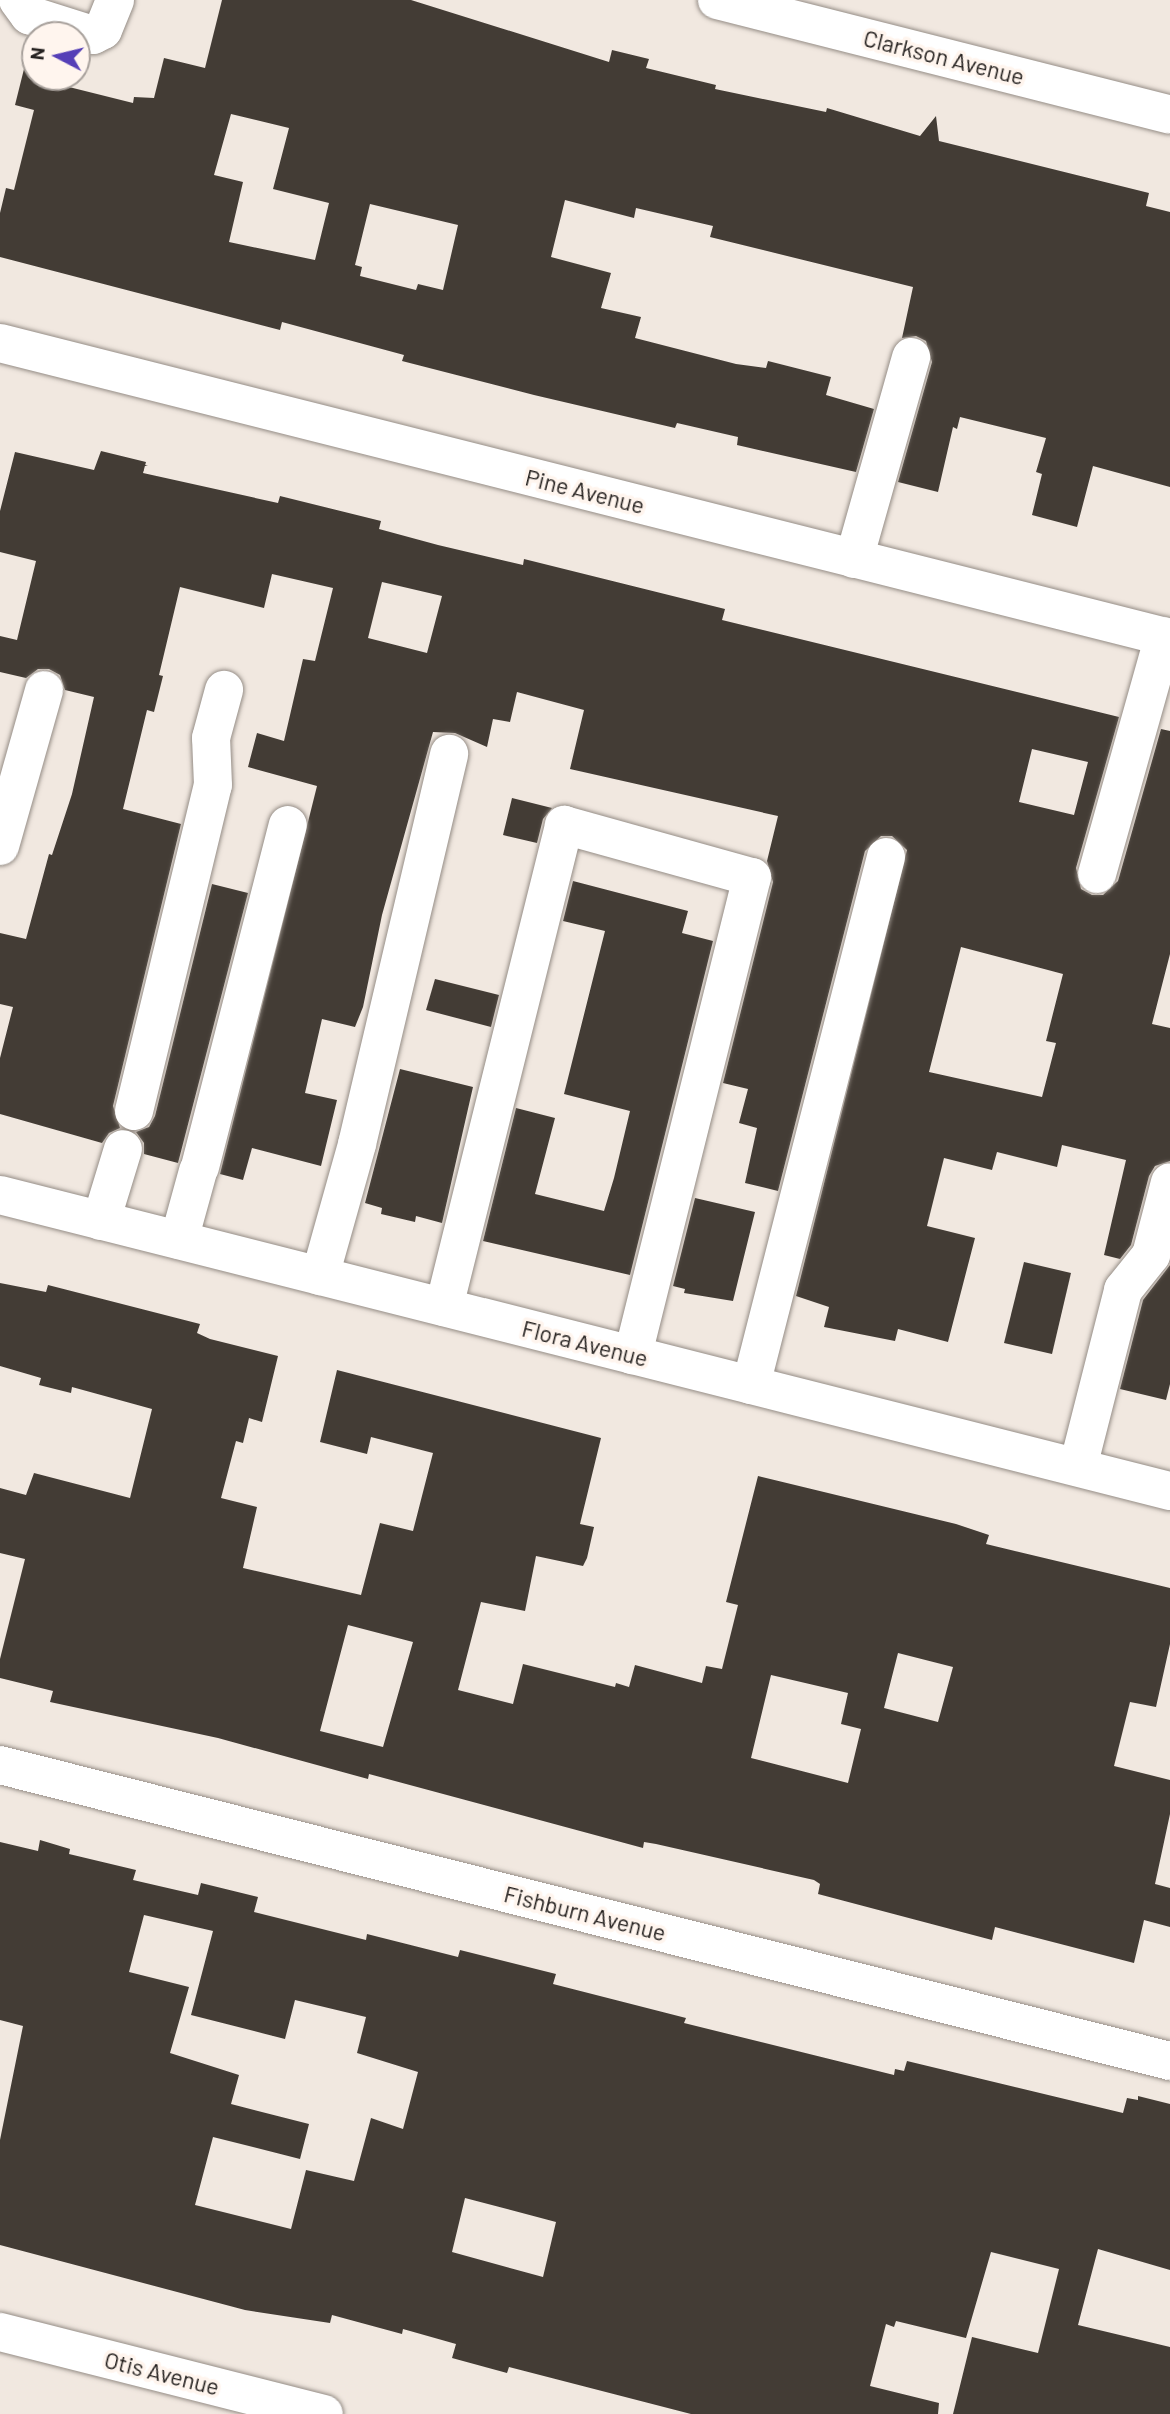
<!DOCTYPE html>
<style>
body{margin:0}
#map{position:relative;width:1170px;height:2414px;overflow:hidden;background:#f1e8e0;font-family:Barlow,sans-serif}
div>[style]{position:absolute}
.building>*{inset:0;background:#433c35}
.roads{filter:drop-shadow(0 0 2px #958d86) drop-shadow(0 0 2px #958d86)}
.minor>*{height:38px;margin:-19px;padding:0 19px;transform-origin:19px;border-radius:19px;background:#fff}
span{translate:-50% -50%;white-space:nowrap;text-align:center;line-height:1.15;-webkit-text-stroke:7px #fff5ee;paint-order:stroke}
.street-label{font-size:23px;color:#262220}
.north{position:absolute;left:21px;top:21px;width:70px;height:70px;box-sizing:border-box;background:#fff5ee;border:2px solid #a8a19c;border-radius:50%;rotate:277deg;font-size:19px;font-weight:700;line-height:28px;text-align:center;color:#262220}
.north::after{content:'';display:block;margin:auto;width:24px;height:32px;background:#553fb7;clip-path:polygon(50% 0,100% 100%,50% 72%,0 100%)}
</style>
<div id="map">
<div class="building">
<div style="clip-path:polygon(evenodd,222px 0,411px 0,609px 62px,612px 50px,649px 59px,646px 68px,716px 85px,715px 89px,826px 112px,827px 108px,920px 136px,936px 116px,939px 141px,1149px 193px,1146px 206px,1170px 212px,1170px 487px,1093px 466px,1077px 527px,1032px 515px,1042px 474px,1036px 472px,1046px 438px,960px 417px,957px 429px,953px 427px,938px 492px,898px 482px,932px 362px,926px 341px,916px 336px,902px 338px,913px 287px,710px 237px,713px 226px,636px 208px,634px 218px,565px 200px,551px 257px,611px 273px,601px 308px,641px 317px,635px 338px,736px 364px,766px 368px,768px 361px,831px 377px,826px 395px,874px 409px,856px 472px,737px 445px,738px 437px,677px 423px,675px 428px,534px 395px,402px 361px,404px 355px,282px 322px,280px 330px,0 257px,0 213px,6px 188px,14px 190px,34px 110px,15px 105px,24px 69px,35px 71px,35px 77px,71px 80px,69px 87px,133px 103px,134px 97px,154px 98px,164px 58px,205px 68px,222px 0,231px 114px,289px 128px,273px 189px,329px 203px,315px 260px,229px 242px,243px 182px,214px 175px,231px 114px,222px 0,370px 204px,458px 225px,443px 290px,418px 284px,416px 290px,360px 276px,362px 267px,355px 265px,370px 204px)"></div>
<div style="clip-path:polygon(evenodd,101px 451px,146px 462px,143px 473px,278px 503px,280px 496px,381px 521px,379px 529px,438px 545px,523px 565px,524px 559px,725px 609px,722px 620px,1119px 717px,1076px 868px,1081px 889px,1092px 895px,1103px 895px,1118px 881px,1161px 729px,1170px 731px,1170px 954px,1152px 1024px,1170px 1028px,1170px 1161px,1155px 1166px,1149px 1176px,1131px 1245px,1120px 1259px,1104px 1255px,1126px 1160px,1062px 1145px,1057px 1167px,997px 1152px,992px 1170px,944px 1158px,927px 1226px,975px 1238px,948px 1342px,898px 1329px,895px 1341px,824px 1327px,829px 1307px,796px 1296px,907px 850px,892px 836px,881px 836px,865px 851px,778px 1191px,745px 1183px,757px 1128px,739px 1123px,748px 1089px,723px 1083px,773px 882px,767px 861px,778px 816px,570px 769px,584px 710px,517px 692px,510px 722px,493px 719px,487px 747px,455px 733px,433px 732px,382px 915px,363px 1007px,355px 1027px,322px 1019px,305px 1093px,337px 1100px,321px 1166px,252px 1148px,243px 1180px,220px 1174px,317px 786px,248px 767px,257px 733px,284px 741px,303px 659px,315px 661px,333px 588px,272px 574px,264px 608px,180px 587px,159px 675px,163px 676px,154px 712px,147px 710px,123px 809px,181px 824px,113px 1106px,120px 1128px,109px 1133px,102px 1143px,0 1114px,0 1058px,13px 1007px,0 1004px,0 933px,26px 939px,49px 854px,52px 855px,72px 794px,94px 697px,65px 690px,60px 675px,49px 669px,38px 669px,26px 678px,0 672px,0 636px,17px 640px,36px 561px,0 552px,0 511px,15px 452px,94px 470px,101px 451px,382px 582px,442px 596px,427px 653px,368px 638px,382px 582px,101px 451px,1032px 749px,1088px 762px,1074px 815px,1019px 802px,1032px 749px,101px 451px,961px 947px,1063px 974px,1046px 1041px,1056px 1043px,1042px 1097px,929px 1072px,961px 947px)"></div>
<div style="clip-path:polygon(512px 798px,552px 808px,543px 819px,537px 843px,503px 835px)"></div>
<div style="clip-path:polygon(573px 881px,688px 911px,682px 933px,713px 941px,630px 1275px,483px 1241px,516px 1108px,555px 1118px,535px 1194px,604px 1211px,614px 1178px,630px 1111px,564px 1094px,605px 931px,563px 921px)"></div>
<div style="clip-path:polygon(212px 884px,248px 893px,178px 1163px,144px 1154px,144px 1143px,136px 1132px,149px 1127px,155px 1116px)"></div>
<div style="clip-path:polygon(435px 979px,499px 995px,491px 1027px,426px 1010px)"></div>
<div style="clip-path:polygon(400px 1069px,473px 1087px,442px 1223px,416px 1216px,415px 1222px,381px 1214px,382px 1208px,365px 1203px)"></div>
<div style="clip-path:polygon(695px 1198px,755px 1212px,733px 1301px,684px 1293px,685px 1289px,673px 1286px)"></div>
<div style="clip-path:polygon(1024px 1262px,1071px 1273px,1052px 1354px,1004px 1343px)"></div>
<div style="clip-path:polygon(1170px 1265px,1170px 1384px,1166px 1400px,1120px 1389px,1143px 1300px)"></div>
<div style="clip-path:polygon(evenodd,0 1283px,46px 1292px,48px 1285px,200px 1324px,197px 1333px,210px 1339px,278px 1356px,262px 1422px,249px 1418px,243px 1443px,236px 1441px,221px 1498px,257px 1507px,243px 1568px,361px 1595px,380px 1523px,413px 1531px,433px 1453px,371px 1437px,367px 1454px,320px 1442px,337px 1370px,601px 1438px,580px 1524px,594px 1527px,587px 1558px,583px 1566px,536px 1556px,525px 1611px,481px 1602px,458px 1690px,513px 1704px,523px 1664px,615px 1687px,616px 1683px,629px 1687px,635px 1665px,702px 1683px,706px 1666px,722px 1669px,738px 1605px,726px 1602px,758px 1476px,956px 1524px,989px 1535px,986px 1544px,1170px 1588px,1170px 1644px,1156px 1707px,1130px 1702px,1114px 1766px,1170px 1780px,1170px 1814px,1155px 1884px,1170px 1888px,1170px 1927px,1144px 1920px,1134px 1963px,995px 1927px,992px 1940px,818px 1894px,820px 1884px,814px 1880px,656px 1844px,644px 1842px,643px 1848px,369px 1774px,368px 1779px,218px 1738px,50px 1702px,53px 1691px,0 1678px,0 1659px,25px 1559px,0 1553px,0 1488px,26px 1495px,34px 1473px,130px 1498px,152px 1409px,72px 1387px,71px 1393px,39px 1385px,41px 1378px,0 1366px,0 1283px,348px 1625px,413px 1642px,383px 1747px,320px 1731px,348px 1625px,0 1283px,898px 1653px,953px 1667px,938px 1722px,884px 1708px,898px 1653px,0 1283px,771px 1675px,848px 1693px,841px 1724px,861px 1729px,848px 1783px,751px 1758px,771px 1675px)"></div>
<div style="clip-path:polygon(evenodd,40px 1840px,70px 1849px,69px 1854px,136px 1870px,133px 1880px,198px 1895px,201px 1883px,258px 1897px,254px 1912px,366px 1940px,367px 1934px,458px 1957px,460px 1950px,556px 1974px,553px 1984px,686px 2018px,684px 2023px,894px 2075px,895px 2069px,904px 2071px,907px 2061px,1123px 2113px,1127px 2098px,1138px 2100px,1138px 2096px,1170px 2104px,1170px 2270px,1098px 2249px,1078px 2325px,1170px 2347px,1170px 2414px,953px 2414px,972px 2337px,1038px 2353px,1059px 2269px,991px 2252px,966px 2338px,896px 2321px,894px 2327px,886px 2324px,870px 2386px,939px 2403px,938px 2414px,691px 2414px,509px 2367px,507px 2373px,452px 2358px,456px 2344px,403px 2329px,402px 2334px,332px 2315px,330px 2323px,245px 2310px,0 2245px,0 2140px,23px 2026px,0 2020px,0 1842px,38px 1851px,40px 1840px,144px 1915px,213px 1931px,191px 2015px,285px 2039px,295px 2000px,366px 2017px,357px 2053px,418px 2072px,403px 2129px,371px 2118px,354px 2181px,306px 2170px,291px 2229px,195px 2205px,213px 2137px,300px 2159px,309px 2124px,231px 2104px,239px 2075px,170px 2053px,189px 1987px,129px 1972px,144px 1915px,40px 1840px,465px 2198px,556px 2222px,543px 2277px,452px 2252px,465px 2198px)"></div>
</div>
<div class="roads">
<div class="minor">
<div style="left:18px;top:0;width:19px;rotate:54deg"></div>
<div style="left:29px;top:15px;width:67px;rotate:17.4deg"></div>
<div style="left:93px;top:35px;width:11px;rotate:-27deg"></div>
<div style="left:103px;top:30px;width:32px;rotate:-68deg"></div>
<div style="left:717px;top:0;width:467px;rotate:14.2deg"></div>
<div style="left:0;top:343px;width:1207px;rotate:14.15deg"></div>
<div style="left:854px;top:559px;width:210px;rotate:-74.2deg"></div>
<div style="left:0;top:846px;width:162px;rotate:-74.2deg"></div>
<div style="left:1097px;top:874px;width:247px;rotate:-74.3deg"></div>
<div style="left:134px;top:1111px;width:335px;rotate:-76.4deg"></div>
<div style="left:213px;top:785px;width:47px;rotate:-92.4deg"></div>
<div style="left:211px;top:738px;width:50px;rotate:-74.8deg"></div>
<div style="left:200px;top:1167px;width:353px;rotate:-75.6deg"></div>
<div style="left:0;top:1195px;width:1207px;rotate:14.2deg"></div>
<div style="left:101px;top:1221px;width:75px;rotate:-73deg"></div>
<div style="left:179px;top:1240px;width:72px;rotate:-74.6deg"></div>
<div style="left:320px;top:1276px;width:137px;rotate:-74.3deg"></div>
<div style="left:357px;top:1144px;width:401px;rotate:-76.7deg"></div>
<div style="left:444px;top:1307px;width:497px;rotate:-76deg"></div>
<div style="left:564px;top:825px;width:195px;rotate:15.5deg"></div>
<div style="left:752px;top:877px;width:493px;rotate:104deg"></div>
<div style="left:751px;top:1385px;width:545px;rotate:-75.66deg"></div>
<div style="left:1078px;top:1467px;width:183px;rotate:-75.7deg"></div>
<div style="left:1123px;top:1290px;width:45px;rotate:-51.3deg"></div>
<div style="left:1151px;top:1255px;width:75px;rotate:-75.4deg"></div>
<div style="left:0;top:1765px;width:1207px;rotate:14.2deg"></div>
<div style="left:0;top:2332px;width:334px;rotate:14.2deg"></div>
</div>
</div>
<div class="street-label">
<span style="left:944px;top:57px;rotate:14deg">Clarkson Avenue</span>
<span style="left:585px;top:491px;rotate:14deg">Pine Avenue</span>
<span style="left:585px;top:1343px;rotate:14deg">Flora Avenue</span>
<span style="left:585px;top:1913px;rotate:14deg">Fishburn Avenue</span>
<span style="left:162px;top:2373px;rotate:14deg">Otis Avenue</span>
</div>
<div class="north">N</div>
</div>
